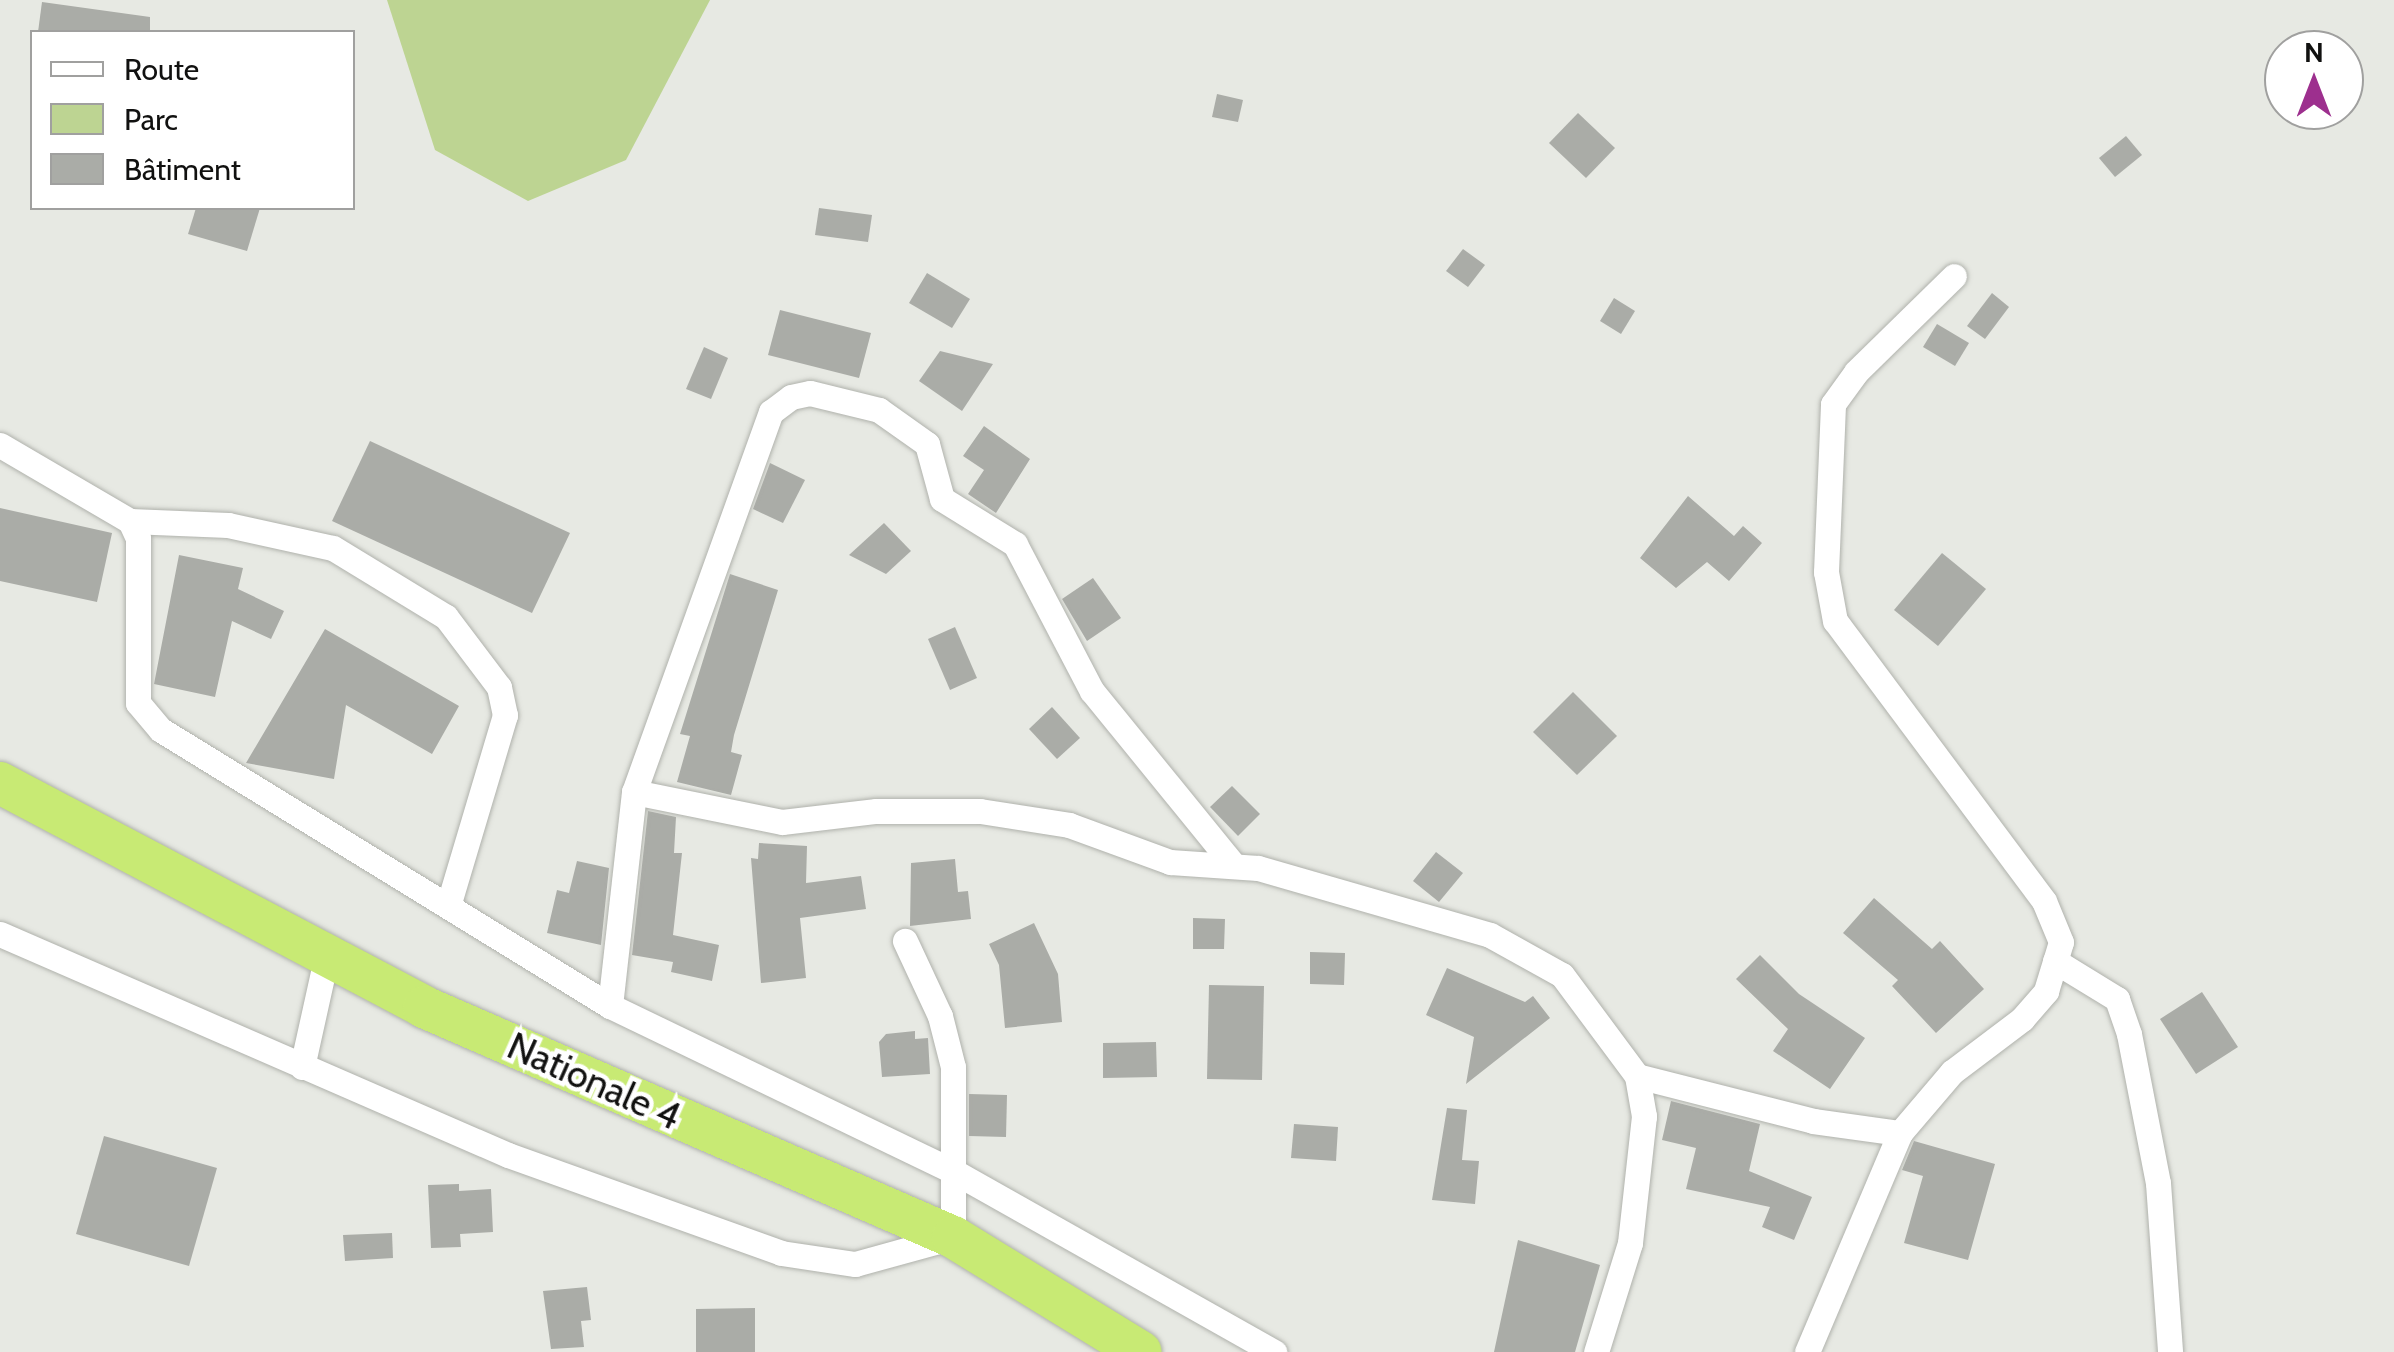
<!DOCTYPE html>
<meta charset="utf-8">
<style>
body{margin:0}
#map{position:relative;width:2394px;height:1352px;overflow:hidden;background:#e7e9e3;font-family:Cabin,sans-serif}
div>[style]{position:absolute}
.green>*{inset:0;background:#bdd492}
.building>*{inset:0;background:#aaaca7}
.roads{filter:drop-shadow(0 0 2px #b0b2ac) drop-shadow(0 0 2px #b0b2ac)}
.minor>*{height:25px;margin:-12.5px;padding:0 12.5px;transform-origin:12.5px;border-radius:12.5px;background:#fff}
.trunk>*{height:42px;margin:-21px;padding:0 21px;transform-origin:21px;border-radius:21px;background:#c8ea74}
span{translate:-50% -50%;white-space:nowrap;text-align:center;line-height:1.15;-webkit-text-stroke:9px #fff;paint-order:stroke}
.street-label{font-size:38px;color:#111110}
.legend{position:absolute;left:30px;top:30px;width:325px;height:180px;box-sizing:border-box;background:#fff;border:2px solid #a0a09f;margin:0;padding:12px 18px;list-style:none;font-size:30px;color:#111110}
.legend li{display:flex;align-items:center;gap:20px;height:50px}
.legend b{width:50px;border:2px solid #a0a09f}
.north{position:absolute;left:2264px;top:30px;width:100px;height:100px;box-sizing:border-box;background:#fff;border:2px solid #a0a09f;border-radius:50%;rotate:0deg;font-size:28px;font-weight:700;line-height:40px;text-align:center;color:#111110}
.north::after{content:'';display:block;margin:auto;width:35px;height:45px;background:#9d2f8e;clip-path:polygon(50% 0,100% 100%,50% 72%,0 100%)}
</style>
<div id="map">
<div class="green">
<div style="clip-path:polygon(387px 0,710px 0,626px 160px,528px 201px,435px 150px)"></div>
</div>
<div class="building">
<div style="clip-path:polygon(42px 2px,150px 17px,150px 32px,38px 32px)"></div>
<div style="clip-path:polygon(1217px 94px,1243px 100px,1238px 122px,1212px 117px)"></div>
<div style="clip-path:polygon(1578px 113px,1615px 148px,1586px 178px,1549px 143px)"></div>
<div style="clip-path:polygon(2126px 136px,2142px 155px,2115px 177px,2099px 158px)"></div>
<div style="clip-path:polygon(196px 208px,260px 208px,247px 251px,188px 234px)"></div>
<div style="clip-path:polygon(819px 208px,872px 215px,868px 242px,815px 235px)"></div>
<div style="clip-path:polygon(1463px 249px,1485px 265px,1468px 287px,1446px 271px)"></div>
<div style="clip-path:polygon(927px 273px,970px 299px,952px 328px,909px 303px)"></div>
<div style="clip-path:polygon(1992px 293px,2009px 307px,1985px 339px,1967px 326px)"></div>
<div style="clip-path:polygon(1614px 298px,1635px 311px,1621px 334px,1600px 321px)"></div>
<div style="clip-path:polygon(780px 310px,871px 333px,859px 378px,768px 355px)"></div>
<div style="clip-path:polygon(1937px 324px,1969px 343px,1955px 366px,1923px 347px)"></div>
<div style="clip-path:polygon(704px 347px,728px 358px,711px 399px,686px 389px)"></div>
<div style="clip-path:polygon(940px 351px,993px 364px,962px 411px,919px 381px)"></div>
<div style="clip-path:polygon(984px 426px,1030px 459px,996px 513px,968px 494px,984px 470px,963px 456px)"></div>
<div style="clip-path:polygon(370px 441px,570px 533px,532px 613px,332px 521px)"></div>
<div style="clip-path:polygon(770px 463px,805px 480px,783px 523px,753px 509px)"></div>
<div style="clip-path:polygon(1688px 496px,1734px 536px,1743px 526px,1762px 543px,1729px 581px,1707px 562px,1676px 588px,1640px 558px)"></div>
<div style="clip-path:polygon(0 508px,112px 533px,97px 602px,0 581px)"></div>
<div style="clip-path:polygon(884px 523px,911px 551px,886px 574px,849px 555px)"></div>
<div style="clip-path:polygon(1942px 553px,1986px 589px,1938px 646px,1894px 610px)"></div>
<div style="clip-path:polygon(179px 555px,243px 568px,238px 589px,284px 611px,271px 639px,232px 621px,215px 697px,154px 684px)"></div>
<div style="clip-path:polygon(730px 574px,778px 590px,734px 735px,731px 752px,742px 755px,731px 795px,677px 782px,690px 736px,680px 734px)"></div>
<div style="clip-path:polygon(1093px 578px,1121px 618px,1087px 641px,1062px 599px)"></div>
<div style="clip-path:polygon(955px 627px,977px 678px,950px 690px,928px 639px)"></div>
<div style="clip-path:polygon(325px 629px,459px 706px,432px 754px,346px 705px,334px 779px,246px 763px)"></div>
<div style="clip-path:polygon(1573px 692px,1617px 736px,1577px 775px,1533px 732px)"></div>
<div style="clip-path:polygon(1052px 707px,1080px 738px,1057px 759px,1029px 729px)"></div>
<div style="clip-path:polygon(1232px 786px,1260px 814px,1238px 836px,1210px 807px)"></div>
<div style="clip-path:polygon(648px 811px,676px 817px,674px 853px,682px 853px,673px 935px,719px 945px,712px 981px,671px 972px,673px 962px,632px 955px)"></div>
<div style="clip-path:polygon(759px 843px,807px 846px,806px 883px,861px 876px,866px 909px,800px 918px,806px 978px,761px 983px,751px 858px,758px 859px)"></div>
<div style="clip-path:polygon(1436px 852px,1463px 873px,1439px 902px,1413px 881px)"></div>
<div style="clip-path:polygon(955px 859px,958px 892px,968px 891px,971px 919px,910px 926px,911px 863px)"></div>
<div style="clip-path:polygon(577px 861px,609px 868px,601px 945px,547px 933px,557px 890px,569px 893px)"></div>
<div style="clip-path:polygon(1874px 898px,1932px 949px,1940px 941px,1984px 989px,1936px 1033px,1892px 986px,1898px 980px,1843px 933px)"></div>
<div style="clip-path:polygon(1193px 918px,1225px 919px,1224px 949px,1193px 949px)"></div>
<div style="clip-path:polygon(1034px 923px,1058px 974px,1062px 1022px,1005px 1028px,999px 965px,989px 944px)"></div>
<div style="clip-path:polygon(1310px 952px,1345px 953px,1344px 985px,1310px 984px)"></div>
<div style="clip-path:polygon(1760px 955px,1799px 994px,1865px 1038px,1830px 1089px,1773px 1051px,1788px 1029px,1736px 979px)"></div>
<div style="clip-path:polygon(1447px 968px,1525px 1002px,1533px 996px,1550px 1018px,1466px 1084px,1474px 1037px,1426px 1015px)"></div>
<div style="clip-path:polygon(1209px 985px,1264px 986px,1262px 1080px,1207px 1079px)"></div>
<div style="clip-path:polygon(2202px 992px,2238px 1047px,2196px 1074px,2160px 1019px)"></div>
<div style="clip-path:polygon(915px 1031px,915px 1039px,928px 1038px,930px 1074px,882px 1077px,879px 1042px,886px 1034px)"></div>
<div style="clip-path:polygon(1156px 1042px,1157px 1077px,1103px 1078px,1103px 1043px)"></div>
<div style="clip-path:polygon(969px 1094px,1007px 1095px,1006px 1137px,969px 1136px)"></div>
<div style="clip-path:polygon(1671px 1101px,1760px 1124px,1749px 1171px,1812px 1197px,1794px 1240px,1762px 1227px,1770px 1207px,1686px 1189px,1696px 1148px,1662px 1140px)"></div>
<div style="clip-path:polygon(1447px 1108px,1467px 1110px,1462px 1160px,1479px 1161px,1475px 1204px,1432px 1200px)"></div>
<div style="clip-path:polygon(1294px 1124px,1338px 1127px,1336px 1161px,1291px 1158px)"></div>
<div style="clip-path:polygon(104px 1136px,217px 1168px,189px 1266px,76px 1234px)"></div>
<div style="clip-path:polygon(1914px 1141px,1995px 1164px,1968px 1260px,1904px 1243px,1923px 1176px,1902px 1170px)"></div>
<div style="clip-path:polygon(459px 1184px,459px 1191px,491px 1189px,493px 1232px,460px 1234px,461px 1247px,431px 1248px,428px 1185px)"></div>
<div style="clip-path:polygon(392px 1233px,393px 1258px,345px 1261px,343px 1235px)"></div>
<div style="clip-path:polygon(1518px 1240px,1600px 1265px,1575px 1352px,1494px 1352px)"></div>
<div style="clip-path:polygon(587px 1287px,591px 1320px,581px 1321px,584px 1347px,551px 1349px,543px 1291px)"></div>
<div style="clip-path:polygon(755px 1308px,755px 1352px,696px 1352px,696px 1309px)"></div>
</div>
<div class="roads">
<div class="minor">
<div style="left:0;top:445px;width:151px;rotate:30.3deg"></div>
<div style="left:130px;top:521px;width:19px;rotate:65deg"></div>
<div style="left:138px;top:538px;width:165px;rotate:90deg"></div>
<div style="left:138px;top:703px;width:35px;rotate:50deg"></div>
<div style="left:161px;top:730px;width:527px;rotate:31.58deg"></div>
<div style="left:610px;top:1006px;width:381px;rotate:25.7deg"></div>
<div style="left:953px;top:1171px;width:369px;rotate:29.4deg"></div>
<div style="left:130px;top:521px;width:98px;rotate:2.3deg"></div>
<div style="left:228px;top:525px;width:107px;rotate:12.4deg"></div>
<div style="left:333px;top:548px;width:132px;rotate:31.4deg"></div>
<div style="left:446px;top:617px;width:88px;rotate:52.9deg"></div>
<div style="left:499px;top:687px;width:29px;rotate:78deg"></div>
<div style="left:505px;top:715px;width:199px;rotate:106.6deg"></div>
<div style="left:634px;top:792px;width:151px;rotate:11.5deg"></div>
<div style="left:782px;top:822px;width:95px;rotate:-6.7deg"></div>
<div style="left:876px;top:811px;width:104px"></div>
<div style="left:980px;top:811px;width:90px;rotate:8.9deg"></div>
<div style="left:1069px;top:825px;width:108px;rotate:20.1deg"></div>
<div style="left:1170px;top:862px;width:88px;rotate:3.9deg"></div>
<div style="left:1258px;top:868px;width:241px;rotate:16.1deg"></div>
<div style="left:1490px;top:935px;width:82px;rotate:29.1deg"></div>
<div style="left:1562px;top:975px;width:126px;rotate:53.4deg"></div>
<div style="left:1637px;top:1076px;width:41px;rotate:80.1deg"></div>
<div style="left:1644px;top:1116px;width:128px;rotate:96.3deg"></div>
<div style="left:1630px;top:1243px;width:114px;rotate:107.3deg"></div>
<div style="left:0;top:934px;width:554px;rotate:23.51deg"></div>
<div style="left:508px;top:1155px;width:290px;rotate:19.7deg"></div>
<div style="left:781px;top:1253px;width:75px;rotate:8.5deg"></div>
<div style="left:855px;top:1264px;width:102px;rotate:-15.4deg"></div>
<div style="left:953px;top:1237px;width:170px;rotate:-90deg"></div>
<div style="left:953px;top:1067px;width:53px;rotate:-104.3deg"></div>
<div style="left:940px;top:1016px;width:83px;rotate:-115deg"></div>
<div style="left:2055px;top:961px;width:73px;rotate:31.5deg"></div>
<div style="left:2117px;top:999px;width:37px;rotate:71deg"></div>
<div style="left:2129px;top:1034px;width:152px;rotate:79deg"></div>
<div style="left:2158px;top:1183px;width:169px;rotate:85.9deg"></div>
<div style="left:610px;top:1006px;width:215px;rotate:-83.6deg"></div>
<div style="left:634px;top:792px;width:404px;rotate:-70.2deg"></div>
<div style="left:771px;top:412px;width:25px;rotate:-37deg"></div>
<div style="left:791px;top:397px;width:19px;rotate:-12deg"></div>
<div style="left:810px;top:393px;width:71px;rotate:13.8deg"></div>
<div style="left:879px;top:410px;width:59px;rotate:35.3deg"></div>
<div style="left:927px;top:444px;width:57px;rotate:74.7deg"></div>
<div style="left:942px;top:499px;width:86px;rotate:31.7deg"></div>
<div style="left:1015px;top:544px;width:166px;rotate:62.4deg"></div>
<div style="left:1092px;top:691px;width:222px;rotate:50.9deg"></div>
<div style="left:302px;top:1067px;width:116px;rotate:-77.5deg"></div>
<div style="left:1637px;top:1076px;width:182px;rotate:14.3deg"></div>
<div style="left:1813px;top:1121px;width:88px;rotate:7.9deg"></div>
<div style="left:1807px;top:1352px;width:238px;rotate:-67deg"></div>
<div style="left:1900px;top:1133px;width:80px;rotate:-49.6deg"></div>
<div style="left:1952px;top:1072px;width:88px;rotate:-37.1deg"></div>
<div style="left:2022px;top:1019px;width:37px;rotate:-49deg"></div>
<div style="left:2046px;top:991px;width:51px;rotate:-73deg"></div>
<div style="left:2061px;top:942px;width:44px;rotate:-112.5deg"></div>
<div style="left:2044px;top:901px;width:349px;rotate:-126.7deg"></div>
<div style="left:1835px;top:621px;width:50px;rotate:-100.4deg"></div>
<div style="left:1826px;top:572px;width:168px;rotate:-87.6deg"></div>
<div style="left:1833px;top:404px;width:39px;rotate:-54deg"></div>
<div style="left:1856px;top:372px;width:137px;rotate:-44.4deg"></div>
</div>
<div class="trunk">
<div style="left:0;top:783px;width:480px;rotate:27.8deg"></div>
<div style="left:424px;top:1007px;width:577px;rotate:23.5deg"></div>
<div style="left:953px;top:1237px;width:220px;rotate:31.5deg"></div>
</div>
</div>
<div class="street-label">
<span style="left:594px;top:1081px;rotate:24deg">Nationale 4</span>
</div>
<ul class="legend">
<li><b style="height:12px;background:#fff"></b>Route</li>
<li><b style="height:28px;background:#bdd492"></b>Parc</li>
<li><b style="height:28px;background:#aaaca7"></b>Bâtiment</li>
</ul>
<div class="north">N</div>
</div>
